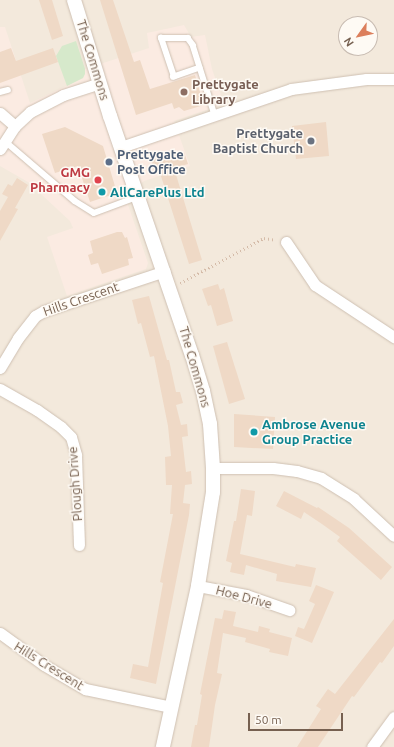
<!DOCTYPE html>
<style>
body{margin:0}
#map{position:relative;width:394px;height:747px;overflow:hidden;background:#fcf7ed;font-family:Ubuntu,sans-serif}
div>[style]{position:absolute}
.residential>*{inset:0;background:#f3e9dc}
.commercial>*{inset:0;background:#fbebe2}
.green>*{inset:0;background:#d6e9cb}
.building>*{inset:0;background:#efd9c6}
.path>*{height:2.5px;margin-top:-1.25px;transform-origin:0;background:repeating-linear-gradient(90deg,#d5bca9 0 1px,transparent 0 4px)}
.roads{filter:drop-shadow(0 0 1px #cec0b2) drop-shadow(0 0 1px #cec0b2)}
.service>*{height:5.5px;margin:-2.75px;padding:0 2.75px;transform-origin:2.75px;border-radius:2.75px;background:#fff}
.minor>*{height:11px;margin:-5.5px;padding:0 5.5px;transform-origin:5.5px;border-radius:5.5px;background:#fff}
.tertiary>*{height:14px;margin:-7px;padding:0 7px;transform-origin:7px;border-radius:7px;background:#fff}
.dots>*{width:11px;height:11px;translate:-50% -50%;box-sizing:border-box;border:2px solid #fefaf4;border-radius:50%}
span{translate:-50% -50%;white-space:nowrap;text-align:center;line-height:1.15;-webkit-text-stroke:3px #fefaf4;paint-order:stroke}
.street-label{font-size:13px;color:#766050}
.education-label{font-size:13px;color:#785e54;font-weight:700}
.left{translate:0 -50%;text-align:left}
.worship-label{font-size:13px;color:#5b616d;font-weight:700}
.right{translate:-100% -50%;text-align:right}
.service-label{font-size:13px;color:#4e5e75;font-weight:700}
.health-label{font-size:13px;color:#be3a42;font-weight:700}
.culture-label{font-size:13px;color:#0d838f;font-weight:700}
.north{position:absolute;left:338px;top:16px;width:40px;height:40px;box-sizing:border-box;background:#fefaf4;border:1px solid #c8bcb2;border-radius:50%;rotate:237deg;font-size:11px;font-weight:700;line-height:16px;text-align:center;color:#766050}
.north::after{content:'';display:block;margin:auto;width:14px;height:18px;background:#dc7f5c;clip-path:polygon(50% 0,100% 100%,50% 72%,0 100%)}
.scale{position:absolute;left:248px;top:713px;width:95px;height:18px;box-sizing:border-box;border:2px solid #766050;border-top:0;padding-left:5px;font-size:12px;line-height:14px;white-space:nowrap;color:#766050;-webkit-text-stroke:3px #fefaf4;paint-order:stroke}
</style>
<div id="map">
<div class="residential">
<div style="clip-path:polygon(evenodd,0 0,394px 0,394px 747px,0 747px,0 0,346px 24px,370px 24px,370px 48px,346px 48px,346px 24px)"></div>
</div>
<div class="commercial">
<div style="clip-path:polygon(184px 25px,191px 37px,205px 35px,212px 69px,224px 104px,174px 121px,190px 166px,144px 181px,125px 196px,148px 263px,146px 269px,67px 296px,47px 237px,73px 228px,70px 221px,28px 182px,0 166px,0 27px,5px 27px,30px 103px,83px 78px,85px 69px,149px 48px,147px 33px)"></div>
</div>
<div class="green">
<div style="clip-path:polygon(76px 41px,85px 69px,85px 74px,83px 78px,67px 86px,56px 56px,62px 46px)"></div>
</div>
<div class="building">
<div style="clip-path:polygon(39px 0,52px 0,63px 36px,52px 40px)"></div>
<div style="clip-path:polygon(100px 0,113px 0,134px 62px,140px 60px,150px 89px,195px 75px,204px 105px,184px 111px,179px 107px,174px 109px,172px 103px,136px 115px)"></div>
<div style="clip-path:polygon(11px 48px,16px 61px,53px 48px,58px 62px,0 83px,0 52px)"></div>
<div style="clip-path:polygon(326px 122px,329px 156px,296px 159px,292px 126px)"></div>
<div style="clip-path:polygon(65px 127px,103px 146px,117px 193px,90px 202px,78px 166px,55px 173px,42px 134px)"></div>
<div style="clip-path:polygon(184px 152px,188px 164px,174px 168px,202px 260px,189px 264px,160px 173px,155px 174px,151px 160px)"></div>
<div style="clip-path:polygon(17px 178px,28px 185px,15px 208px,18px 209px,0 241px,0 211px,8px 197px,2px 194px,8px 184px,12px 186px)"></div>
<div style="clip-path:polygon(117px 232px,122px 232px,125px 238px,127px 237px,133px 258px,128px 259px,129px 265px,102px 274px,98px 263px,91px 265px,88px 255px,93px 253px,90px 241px)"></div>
<div style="clip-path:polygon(218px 284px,220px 290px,224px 288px,233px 321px,217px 326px,211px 305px,208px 306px,202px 289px)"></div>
<div style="clip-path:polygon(149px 296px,167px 360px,169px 360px,176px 392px,180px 392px,183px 403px,176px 405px,181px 425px,187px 424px,188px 436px,182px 437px,186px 472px,191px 471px,192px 484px,185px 485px,183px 503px,190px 504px,189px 515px,156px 684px,130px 678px,133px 664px,148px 667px,163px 583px,160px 582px,173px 514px,170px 514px,172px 485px,166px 485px,165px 457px,171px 456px,168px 426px,154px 356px,150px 357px,141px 323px,138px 324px,132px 300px)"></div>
<div style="clip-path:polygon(227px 342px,245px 399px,229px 404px,213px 346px)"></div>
<div style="clip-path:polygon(234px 414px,275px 417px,273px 449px,234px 447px)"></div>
<div style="clip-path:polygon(241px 489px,255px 491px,252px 516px,247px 515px,240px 554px,295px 567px,296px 564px,316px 568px,311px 587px,276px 581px,277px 574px,246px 565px,244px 575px,230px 572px,232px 563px,226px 561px,234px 521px,236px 521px)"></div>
<div style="clip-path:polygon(284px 491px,317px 508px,318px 507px,349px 528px,392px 567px,381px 580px,337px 541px,340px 537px,322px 524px,304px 512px,301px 519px,276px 506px)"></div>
<div style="clip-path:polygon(316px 585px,334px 592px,312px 643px,295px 636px,298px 627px,304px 629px,315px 604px,309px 601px)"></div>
<div style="clip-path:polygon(224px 610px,236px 612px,233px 626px,258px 632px,259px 626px,270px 629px,269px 632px,292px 638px,288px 656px,269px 652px,270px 649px,245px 642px,246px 638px,223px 633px,217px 673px,222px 674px,215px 705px,209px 747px,191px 747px,195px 725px,197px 725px,202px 695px,200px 694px,215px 618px,222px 619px)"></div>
<div style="clip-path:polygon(394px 619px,394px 646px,382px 663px,380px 662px,354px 697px,352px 696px,318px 747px,297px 747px,321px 709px,316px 706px,328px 689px,335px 694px)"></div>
</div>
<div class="path">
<div style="left:180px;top:283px;width:95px;rotate:-28.2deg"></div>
<div style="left:264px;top:238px;width:12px;rotate:9deg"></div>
</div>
<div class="roads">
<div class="service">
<div style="left:200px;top:68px;width:28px;rotate:161deg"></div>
<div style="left:174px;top:77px;width:41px;rotate:-108.4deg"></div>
<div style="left:161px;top:38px;width:27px"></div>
<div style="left:188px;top:38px;width:9px;rotate:54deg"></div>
<div style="left:193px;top:45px;width:73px;rotate:72.6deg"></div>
<div style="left:0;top:92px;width:8px;rotate:-14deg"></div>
<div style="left:5px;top:141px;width:92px;rotate:40.6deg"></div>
<div style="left:75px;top:201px;width:22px;rotate:32deg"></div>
<div style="left:94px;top:213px;width:46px;rotate:-20.4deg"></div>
</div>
<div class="minor">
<div style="left:0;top:113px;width:20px;rotate:41deg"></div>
<div style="left:121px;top:147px;width:180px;rotate:-18.8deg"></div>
<div style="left:291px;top:89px;width:76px;rotate:-7.6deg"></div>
<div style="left:366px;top:79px;width:28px"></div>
<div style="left:0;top:149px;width:27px;rotate:-57deg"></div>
<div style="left:15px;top:126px;width:21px;rotate:-43deg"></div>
<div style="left:30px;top:112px;width:37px;rotate:-27deg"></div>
<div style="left:63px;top:95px;width:39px;rotate:-18deg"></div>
<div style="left:286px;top:242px;width:52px;rotate:56deg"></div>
<div style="left:315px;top:285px;width:95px;rotate:33.4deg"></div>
<div style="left:0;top:368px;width:35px;rotate:-59deg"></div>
<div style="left:18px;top:338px;width:28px;rotate:-52deg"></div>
<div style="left:35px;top:316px;width:10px;rotate:-29deg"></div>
<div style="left:44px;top:311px;width:127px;rotate:-18.3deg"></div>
<div style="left:0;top:389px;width:43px;rotate:29.6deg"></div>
<div style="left:37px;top:410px;width:29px;rotate:35deg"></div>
<div style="left:61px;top:427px;width:14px;rotate:45deg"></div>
<div style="left:71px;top:437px;width:19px;rotate:74deg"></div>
<div style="left:76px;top:455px;width:90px;rotate:88.1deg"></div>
<div style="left:213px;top:468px;width:60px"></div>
<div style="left:273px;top:468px;width:24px;rotate:7deg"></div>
<div style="left:297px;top:471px;width:25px;rotate:16deg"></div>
<div style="left:321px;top:478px;width:39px;rotate:32deg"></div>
<div style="left:354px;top:499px;width:54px;rotate:42.8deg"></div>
<div style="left:198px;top:586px;width:49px;rotate:10.6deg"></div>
<div style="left:246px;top:595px;width:46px;rotate:19.2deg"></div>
<div style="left:0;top:633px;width:54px;rotate:36deg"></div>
<div style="left:44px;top:665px;width:48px;rotate:30.3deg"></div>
<div style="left:85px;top:689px;width:88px;rotate:11.8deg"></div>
<div style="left:372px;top:747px;width:37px;rotate:-54deg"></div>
</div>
<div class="tertiary">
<div style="left:74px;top:0;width:121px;rotate:72.8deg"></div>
<div style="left:110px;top:116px;width:253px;rotate:71.1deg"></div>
<div style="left:192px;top:355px;width:38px;rotate:73deg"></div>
<div style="left:203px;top:391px;width:34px;rotate:78deg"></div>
<div style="left:210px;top:424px;width:44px;rotate:86.1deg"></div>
<div style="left:213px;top:468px;width:24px;rotate:90deg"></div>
<div style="left:213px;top:492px;width:95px;rotate:99.1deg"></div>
<div style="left:198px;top:586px;width:165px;rotate:102.3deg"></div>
</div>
</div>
<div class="dots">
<div style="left:184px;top:92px;background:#8d6e63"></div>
<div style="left:311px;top:141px;background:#6b7280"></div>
<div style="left:109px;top:162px;background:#5c6f8a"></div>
<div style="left:98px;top:180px;background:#e0444e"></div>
<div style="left:102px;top:192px;background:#0f9aa8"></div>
<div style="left:254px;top:432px;background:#0f9aa8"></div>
</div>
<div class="street-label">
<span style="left:93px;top:60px;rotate:73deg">The Commons</span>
<span style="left:81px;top:299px;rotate:-19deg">Hills Crescent</span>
<span style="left:195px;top:367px;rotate:74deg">The Commons</span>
<span style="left:75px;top:484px;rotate:-94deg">Plough Drive</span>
<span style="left:244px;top:597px;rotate:15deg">Hoe Drive</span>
<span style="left:49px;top:666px;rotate:32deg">Hills Crescent</span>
</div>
<div class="education-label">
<span class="left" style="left:192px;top:92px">Prettygate<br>Library</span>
</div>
<div class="worship-label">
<span class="right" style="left:303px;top:141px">Prettygate<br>Baptist Church</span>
</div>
<div class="service-label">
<span class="left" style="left:117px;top:162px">Prettygate<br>Post Office</span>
</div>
<div class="health-label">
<span class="right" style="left:90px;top:180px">GMG<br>Pharmacy</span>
</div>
<div class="culture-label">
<span class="left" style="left:110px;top:192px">AllCarePlus Ltd</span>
<span class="left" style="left:262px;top:432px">Ambrose Avenue<br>Group Practice</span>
</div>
<div class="north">N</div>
<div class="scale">50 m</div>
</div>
